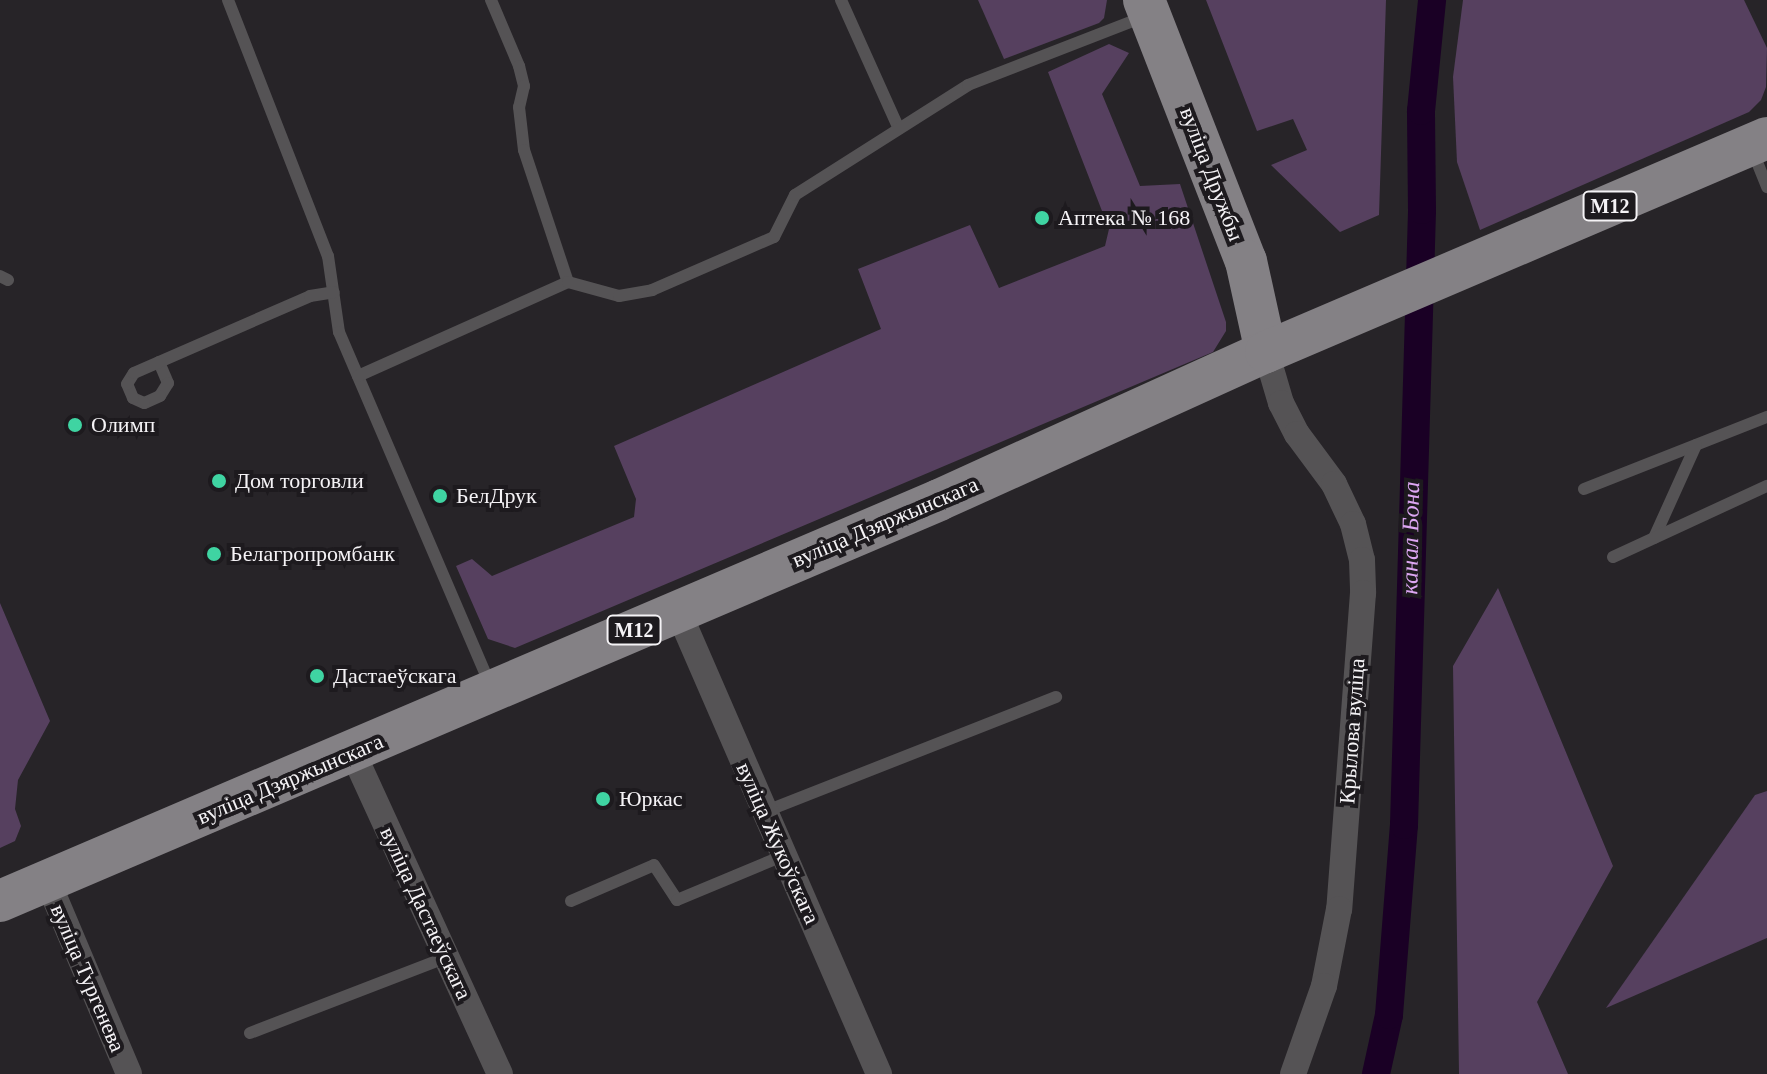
<!DOCTYPE html>
<meta charset="utf-8">
<style>
body{margin:0}
#map{position:relative;width:1767px;height:1074px;overflow:hidden;background:#272428;font-family:"Times New Roman",serif}
div>[style]{position:absolute}
.green>*{inset:0;background:#56405f}
.canal>*{height:28px;margin:-14px;padding:0 14px;transform-origin:14px;border-radius:14px;background:#1a0025}
.lane>*{height:12px;margin:-6px;padding:0 6px;transform-origin:6px;border-radius:6px;background:#555355}
.street>*{height:26px;margin:-13px;padding:0 13px;transform-origin:13px;border-radius:13px;background:#555355}
.primary>*{height:42px;margin:-21px;padding:0 21px;transform-origin:21px;border-radius:21px;background:#848185}
.dots>*{width:22px;height:22px;translate:-50% -50%;box-sizing:border-box;border:4px solid #1d1a1e;border-radius:50%}
span{translate:-50% -50%;white-space:nowrap;text-align:center;line-height:1.15;-webkit-text-stroke:8px #1d1a1e;paint-order:stroke}
.shield-label span{padding:2px 6px;background:#1d1a1e;border:2px solid;border-radius:6px;-webkit-text-stroke-width:0}
.shield-label{font-size:20px;color:#f5f3f6;font-weight:700}
.street-label{font-size:22px;color:#f5f3f6}
.poi-label{font-size:22px;color:#f5f3f6}
.left{translate:0 -50%;text-align:left}
.water-label{font-size:24px;color:#dca6f2;font-style:italic}
</style>
<div id="map">
<div class="green">
<div style="clip-path:polygon(978px 0,1107px 0,1104px 18px,1099px 23px,1004px 59px)"></div>
<div style="clip-path:polygon(1206px 0,1386px 0,1379px 215px,1340px 232px,1271px 165px,1307px 150px,1293px 119px,1257px 131px)"></div>
<div style="clip-path:polygon(1463px 0,1744px 0,1767px 48px,1766px 87px,1761px 100px,1749px 112px,1480px 230px,1457px 162px,1453px 77px)"></div>
<div style="clip-path:polygon(1109px 44px,1129px 53px,1102px 94px,1140px 186px,1180px 184px,1226px 322px,1226px 331px,1213px 352px,515px 648px,488px 639px,456px 566px,472px 559px,492px 576px,634px 517px,636px 499px,614px 446px,881px 329px,858px 269px,970px 225px,999px 288px,1105px 246px,1109px 229px,1048px 72px)"></div>
<div style="clip-path:polygon(1498px 588px,1613px 866px,1537px 1002px,1568px 1074px,1459px 1074px,1453px 666px)"></div>
<div style="clip-path:polygon(0 603px,50px 721px,18px 780px,15px 809px,21px 826px,15px 841px,0 848px)"></div>
<div style="clip-path:polygon(1767px 791px,1767px 938px,1606px 1008px,1755px 795px)"></div>
</div>
<div class="canal">
<div style="left:1376px;top:1074px;width:60px;rotate:-77.6deg"></div>
<div style="left:1389px;top:1015px;width:191px;rotate:-85.5deg"></div>
<div style="left:1404px;top:825px;width:615px;rotate:-88.32deg"></div>
<div style="left:1422px;top:210px;width:99px;rotate:-90.6deg"></div>
<div style="left:1421px;top:111px;width:112px;rotate:-84.3deg"></div>
</div>
<div class="lane">
<div style="left:228px;top:0;width:275px;rotate:68.7deg"></div>
<div style="left:328px;top:256px;width:77px;rotate:81.8deg"></div>
<div style="left:339px;top:332px;width:383px;rotate:66.8deg"></div>
<div style="left:491px;top:0;width:72px;rotate:67deg"></div>
<div style="left:519px;top:66px;width:21px;rotate:76deg"></div>
<div style="left:524px;top:86px;width:22px;rotate:103deg"></div>
<div style="left:519px;top:107px;width:43px;rotate:83.4deg"></div>
<div style="left:524px;top:150px;width:139px;rotate:71.6deg"></div>
<div style="left:841px;top:0;width:141px;rotate:65.8deg"></div>
<div style="left:1753px;top:152px;width:38px;rotate:68deg"></div>
<div style="left:0;top:276px;width:9px;rotate:27deg"></div>
<div style="left:159px;top:362px;width:23px;rotate:67deg"></div>
<div style="left:168px;top:383px;width:15px;rotate:122deg"></div>
<div style="left:160px;top:396px;width:17px;rotate:156deg"></div>
<div style="left:144px;top:403px;width:12px;rotate:-156deg"></div>
<div style="left:133px;top:398px;width:15px;rotate:-113deg"></div>
<div style="left:127px;top:384px;width:13px;rotate:-58deg"></div>
<div style="left:134px;top:373px;width:192px;rotate:-23.6deg"></div>
<div style="left:310px;top:296px;width:24px;rotate:-9deg"></div>
<div style="left:358px;top:376px;width:230px;rotate:-24.1deg"></div>
<div style="left:568px;top:282px;width:53px;rotate:15.4deg"></div>
<div style="left:619px;top:296px;width:34px;rotate:-10deg"></div>
<div style="left:652px;top:290px;width:133px;rotate:-23.5deg"></div>
<div style="left:774px;top:237px;width:47px;rotate:-63.4deg"></div>
<div style="left:795px;top:195px;width:205px;rotate:-32.4deg"></div>
<div style="left:968px;top:85px;width:188px;rotate:-21.2deg"></div>
<div style="left:1584px;top:489px;width:197px;rotate:-21.5deg"></div>
<div style="left:1654px;top:538px;width:102px;rotate:-65.7deg"></div>
<div style="left:1613px;top:557px;width:170px;rotate:-24.8deg"></div>
<div style="left:764px;top:812px;width:314px;rotate:-21.5deg"></div>
<div style="left:571px;top:901px;width:90px;rotate:-23.4deg"></div>
<div style="left:654px;top:865px;width:42px;rotate:56.7deg"></div>
<div style="left:677px;top:900px;width:117px;rotate:-22.6deg"></div>
<div style="left:250px;top:1033px;width:211px;rotate:-21.1deg"></div>
</div>
<div class="street">
<div style="left:1266px;top:352px;width:53px;rotate:73.6deg"></div>
<div style="left:1281px;top:403px;width:35px;rotate:63deg"></div>
<div style="left:1297px;top:434px;width:62px;rotate:53.5deg"></div>
<div style="left:1334px;top:484px;width:44px;rotate:64.6deg"></div>
<div style="left:1353px;top:524px;width:37px;rotate:76deg"></div>
<div style="left:1362px;top:560px;width:33px;rotate:88deg"></div>
<div style="left:1363px;top:593px;width:317px;rotate:94.3deg"></div>
<div style="left:1339px;top:909px;width:78px;rotate:101deg"></div>
<div style="left:1324px;top:986px;width:93px;rotate:109.4deg"></div>
<div style="left:678px;top:611px;width:505px;rotate:66.53deg"></div>
<div style="left:353px;top:753px;width:353px;rotate:65.4deg"></div>
<div style="left:48px;top:882px;width:208px;rotate:67.1deg"></div>
</div>
<div class="primary">
<div style="left:1144px;top:0;width:280px;rotate:68.7deg"></div>
<div style="left:1246px;top:261px;width:93px;rotate:77.6deg"></div>
<div style="left:0;top:901px;width:1021px;rotate:-23.12deg"></div>
<div style="left:939px;top:500px;width:359px;rotate:-24.4deg"></div>
<div style="left:1266px;top:352px;width:545px;rotate:-23.13deg"></div>
</div>
<div class="dots">
<div style="left:1042px;top:218px;background:#3fd4a2"></div>
<div style="left:75px;top:425px;background:#3fd4a2"></div>
<div style="left:219px;top:481px;background:#3fd4a2"></div>
<div style="left:440px;top:496px;background:#3fd4a2"></div>
<div style="left:214px;top:554px;background:#3fd4a2"></div>
<div style="left:317px;top:676px;background:#3fd4a2"></div>
<div style="left:603px;top:799px;background:#3fd4a2"></div>
</div>
<div class="shield-label">
<span style="left:1610px;top:206px">М12</span>
<span style="left:634px;top:630px">М12</span>
</div>
<div class="street-label">
<span style="left:1212px;top:174px;rotate:69deg">вуліца Дружбы</span>
<span style="left:885px;top:522px;rotate:-23deg">вуліца Дзяржынскага</span>
<span style="left:1352px;top:731px;rotate:-86deg">Крылова вуліца</span>
<span style="left:290px;top:779px;rotate:-23deg">вуліца Дзяржынскага</span>
<span style="left:778px;top:843px;rotate:66deg">вуліца Жукоўскага</span>
<span style="left:426px;top:913px;rotate:65deg">вуліца Дастаеўскага</span>
<span style="left:88px;top:978px;rotate:67deg">вуліца Тургенева</span>
</div>
<div class="poi-label">
<span class="left" style="left:1058px;top:218px">Аптека № 168</span>
<span class="left" style="left:91px;top:425px">Олимп</span>
<span class="left" style="left:235px;top:481px">Дом торговли</span>
<span class="left" style="left:456px;top:496px">БелДрук</span>
<span class="left" style="left:230px;top:554px">Белагропромбанк</span>
<span class="left" style="left:333px;top:676px">Дастаеўскага</span>
<span class="left" style="left:619px;top:799px">Юркас</span>
</div>
<div class="water-label">
<span style="left:1411px;top:538px;rotate:-89deg">канал Бона</span>
</div>
</div>
